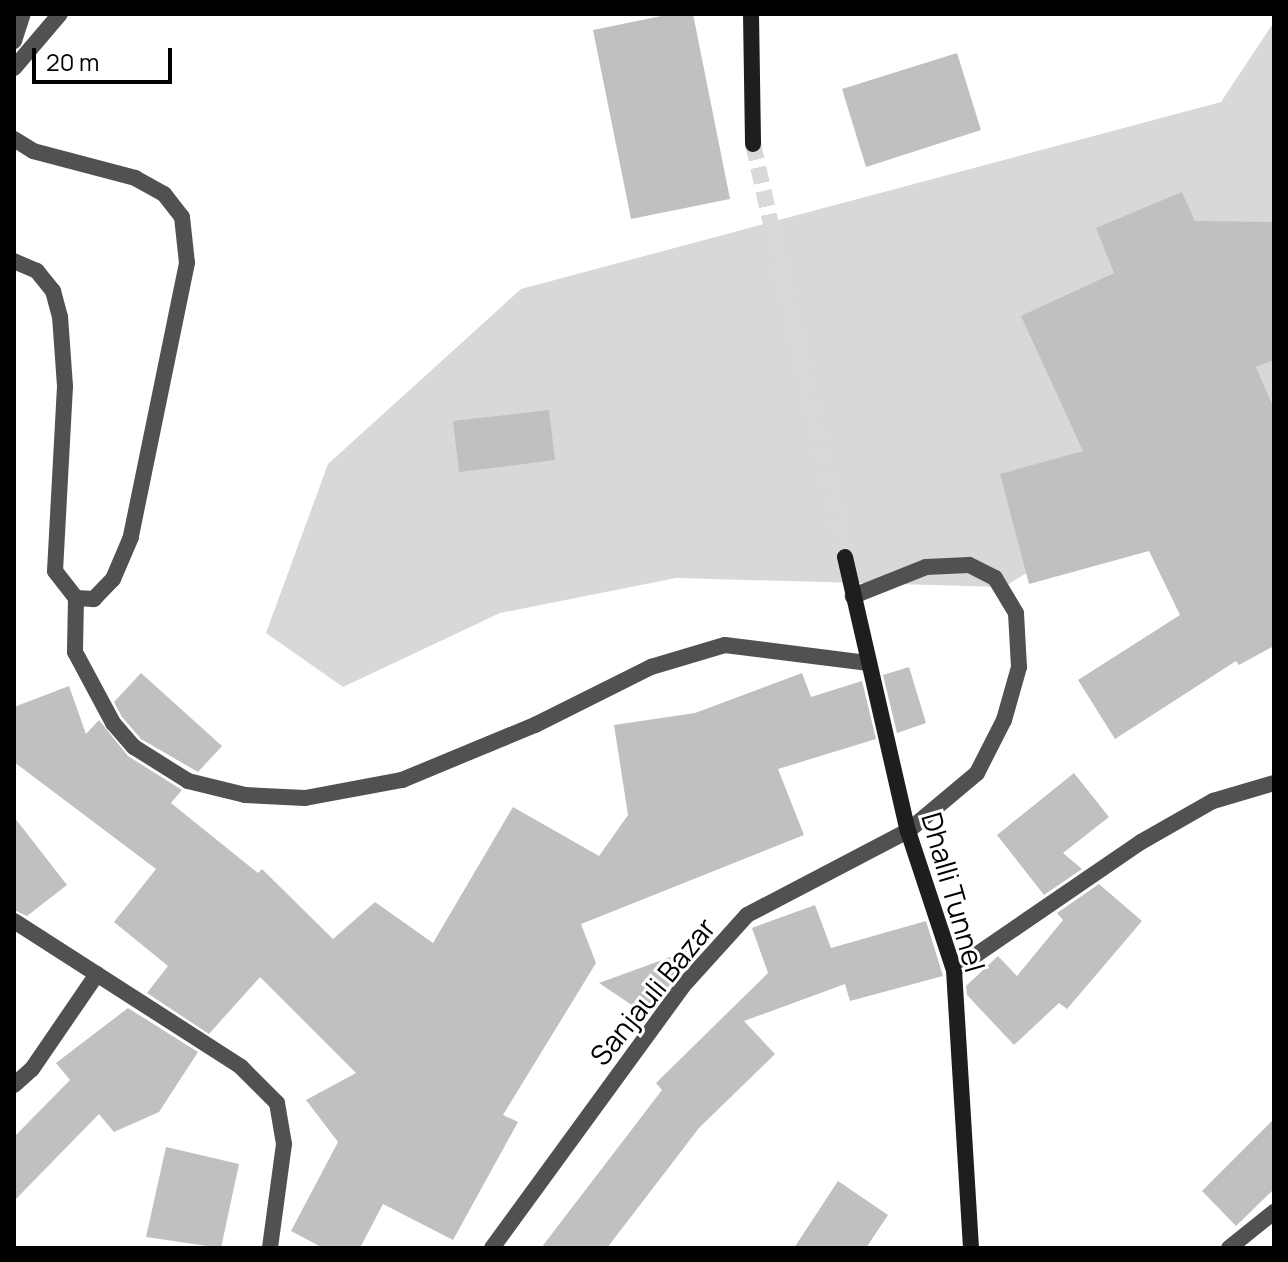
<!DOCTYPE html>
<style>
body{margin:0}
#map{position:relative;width:1288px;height:1262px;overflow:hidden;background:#fff;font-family:Manrope,sans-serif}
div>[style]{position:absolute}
.green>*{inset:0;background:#d8d8d8}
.building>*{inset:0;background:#c0c0c0}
.secondary-tunnel>*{height:16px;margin-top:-8px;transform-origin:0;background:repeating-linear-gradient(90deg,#d9d9d9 0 16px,transparent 0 24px)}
.service>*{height:16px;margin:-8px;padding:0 8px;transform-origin:8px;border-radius:8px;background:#515151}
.minor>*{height:16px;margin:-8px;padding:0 8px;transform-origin:8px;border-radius:8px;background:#515151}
.secondary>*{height:16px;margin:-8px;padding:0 8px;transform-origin:8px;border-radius:8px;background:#1e1e1e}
span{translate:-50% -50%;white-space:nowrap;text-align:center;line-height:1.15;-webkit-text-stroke:6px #fff;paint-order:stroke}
.street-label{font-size:28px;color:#000}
.frame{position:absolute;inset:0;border:16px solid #000;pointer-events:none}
.scale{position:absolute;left:32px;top:48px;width:140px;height:36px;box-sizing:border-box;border:4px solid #000;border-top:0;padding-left:10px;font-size:24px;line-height:28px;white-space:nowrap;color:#000;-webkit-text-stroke:6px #fff;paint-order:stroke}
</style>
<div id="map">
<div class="green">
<div style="clip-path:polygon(1274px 22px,1274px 420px,1004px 587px,676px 578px,500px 613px,343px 687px,266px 633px,328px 464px,521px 289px,1221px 102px)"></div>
</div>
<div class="building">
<div style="clip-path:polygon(671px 14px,693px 14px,730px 199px,631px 219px,593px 30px)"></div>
<div style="clip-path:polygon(957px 53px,981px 130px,866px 167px,842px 89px)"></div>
<div style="clip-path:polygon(1182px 192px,1195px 221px,1274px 222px,1274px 360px,1256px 367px,1274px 409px,1274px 646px,1239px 665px,1236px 661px,1115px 739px,1078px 680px,1180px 615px,1149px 551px,1029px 584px,1000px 474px,1083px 451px,1021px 316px,1114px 273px,1096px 228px)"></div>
<div style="clip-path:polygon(549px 410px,555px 460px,459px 472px,453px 421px)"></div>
<div style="clip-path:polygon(909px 667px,926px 723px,897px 733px,883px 675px)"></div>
<div style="clip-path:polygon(141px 673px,222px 746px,198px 772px,141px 739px,122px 717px,114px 702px)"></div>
<div style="clip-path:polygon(802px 673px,811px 697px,862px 681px,876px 739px,778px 769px,804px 835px,581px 924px,596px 963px,503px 1115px,518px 1122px,453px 1240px,383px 1204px,360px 1248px,323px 1248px,291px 1231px,338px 1142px,306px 1100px,356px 1073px,260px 977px,209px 1034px,147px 993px,168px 966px,114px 922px,156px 869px,14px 762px,14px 707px,69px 686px,86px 734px,99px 720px,128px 756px,182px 790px,171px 803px,258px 873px,262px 869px,333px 939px,375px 902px,433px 943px,513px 807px,599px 856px,628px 815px,614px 725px,695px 713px)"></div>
<div style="clip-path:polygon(1074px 773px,1109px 817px,1063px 853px,1082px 869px,1044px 895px,997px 835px)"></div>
<div style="clip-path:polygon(14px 817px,67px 885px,27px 916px,14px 910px)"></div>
<div style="clip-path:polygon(1099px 884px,1142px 921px,1067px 1009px,1059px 1003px,1014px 1045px,967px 995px,966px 986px,998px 956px,1017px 976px,1063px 920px,1057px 913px)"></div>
<div style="clip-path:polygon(815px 905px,831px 948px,926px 921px,943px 976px,850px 1001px,845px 984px,744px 1021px,775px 1054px,699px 1128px,607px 1248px,541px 1248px,662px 1090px,656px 1083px,768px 973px,752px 928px)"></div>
<div style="clip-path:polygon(695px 948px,648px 1016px,599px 983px)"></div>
<div style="clip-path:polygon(128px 1008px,198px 1052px,159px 1112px,114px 1132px,99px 1114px,14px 1201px,14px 1137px,70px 1080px,56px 1063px)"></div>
<div style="clip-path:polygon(1274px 1119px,1274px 1189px,1236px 1226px,1202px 1191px)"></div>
<div style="clip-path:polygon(166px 1147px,239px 1164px,221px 1248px,146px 1237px)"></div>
<div style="clip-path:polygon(838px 1181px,888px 1215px,866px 1248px,794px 1248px)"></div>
</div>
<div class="secondary-tunnel">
<div style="left:753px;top:144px;width:423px;rotate:77.4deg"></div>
</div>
<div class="service">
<div style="left:14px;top:41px;width:28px;rotate:-72deg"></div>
</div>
<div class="minor">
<div style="left:14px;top:68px;width:71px;rotate:-49.6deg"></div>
<div style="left:14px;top:139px;width:22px;rotate:32deg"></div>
<div style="left:33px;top:151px;width:106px;rotate:14.8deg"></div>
<div style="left:135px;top:178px;width:33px;rotate:29deg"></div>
<div style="left:164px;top:194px;width:29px;rotate:52deg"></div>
<div style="left:182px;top:217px;width:46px;rotate:83.8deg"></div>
<div style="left:187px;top:263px;width:280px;rotate:101.6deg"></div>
<div style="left:131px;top:537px;width:46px;rotate:113.2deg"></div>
<div style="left:113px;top:579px;width:28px;rotate:134deg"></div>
<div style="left:94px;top:599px;width:18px;rotate:-177deg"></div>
<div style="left:76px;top:598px;width:34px;rotate:-128deg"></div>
<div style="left:55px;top:571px;width:185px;rotate:-86.9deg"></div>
<div style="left:65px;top:386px;width:69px;rotate:-94.1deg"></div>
<div style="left:60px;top:317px;width:27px;rotate:-105deg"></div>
<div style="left:53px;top:291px;width:26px;rotate:-129deg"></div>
<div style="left:37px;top:271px;width:25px;rotate:-157deg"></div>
<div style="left:76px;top:598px;width:54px;rotate:91.1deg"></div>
<div style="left:75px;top:652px;width:81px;rotate:61.8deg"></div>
<div style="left:113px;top:723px;width:32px;rotate:49deg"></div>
<div style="left:134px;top:747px;width:64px;rotate:32.2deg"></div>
<div style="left:188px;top:781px;width:59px;rotate:13.8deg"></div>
<div style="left:245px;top:795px;width:60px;rotate:2.9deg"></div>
<div style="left:305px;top:798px;width:99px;rotate:-10.5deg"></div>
<div style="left:402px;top:780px;width:144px;rotate:-22.5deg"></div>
<div style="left:535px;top:725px;width:130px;rotate:-26.6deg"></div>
<div style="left:651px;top:667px;width:77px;rotate:-16.6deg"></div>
<div style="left:725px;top:645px;width:143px;rotate:7.2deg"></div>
<div style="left:14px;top:921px;width:270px;rotate:32.7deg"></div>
<div style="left:241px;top:1067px;width:51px;rotate:45deg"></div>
<div style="left:277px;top:1103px;width:42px;rotate:80.3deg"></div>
<div style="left:284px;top:1144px;width:105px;rotate:97.7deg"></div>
<div style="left:954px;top:970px;width:227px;rotate:-34.4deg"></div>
<div style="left:1141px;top:842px;width:83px;rotate:-29.7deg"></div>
<div style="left:1213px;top:801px;width:64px;rotate:-16.4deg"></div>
<div style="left:14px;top:1085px;width:24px;rotate:-42deg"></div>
<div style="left:32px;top:1069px;width:115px;rotate:-55.6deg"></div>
<div style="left:492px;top:1248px;width:323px;rotate:-53.9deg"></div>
<div style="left:682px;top:987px;width:97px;rotate:-47.9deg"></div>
<div style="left:747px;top:915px;width:182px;rotate:-27.6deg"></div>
<div style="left:908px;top:831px;width:90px;rotate:-40deg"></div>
<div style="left:977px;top:773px;width:59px;rotate:-63deg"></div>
<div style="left:1004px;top:720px;width:55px;rotate:-74.2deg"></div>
<div style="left:1019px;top:667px;width:54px;rotate:-93.2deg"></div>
<div style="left:1016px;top:613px;width:41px;rotate:-121deg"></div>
<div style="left:995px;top:578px;width:29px;rotate:-153deg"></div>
<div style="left:969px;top:565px;width:43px;rotate:177.3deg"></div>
<div style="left:926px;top:567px;width:79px;rotate:158.3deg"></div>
<div style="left:1229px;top:1248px;width:58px;rotate:-38.7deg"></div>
</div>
<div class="secondary">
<div style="left:751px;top:14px;width:130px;rotate:89.1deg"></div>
<div style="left:845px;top:557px;width:281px;rotate:77.1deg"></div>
<div style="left:908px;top:831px;width:146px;rotate:71.7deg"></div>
<div style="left:954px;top:970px;width:279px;rotate:86.5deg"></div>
</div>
<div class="street-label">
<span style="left:954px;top:892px;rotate:74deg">Dhalli Tunnel</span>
<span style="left:652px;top:991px;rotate:-51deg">Sanjauli Bazar</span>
</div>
<div class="frame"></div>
<div class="scale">20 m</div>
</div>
